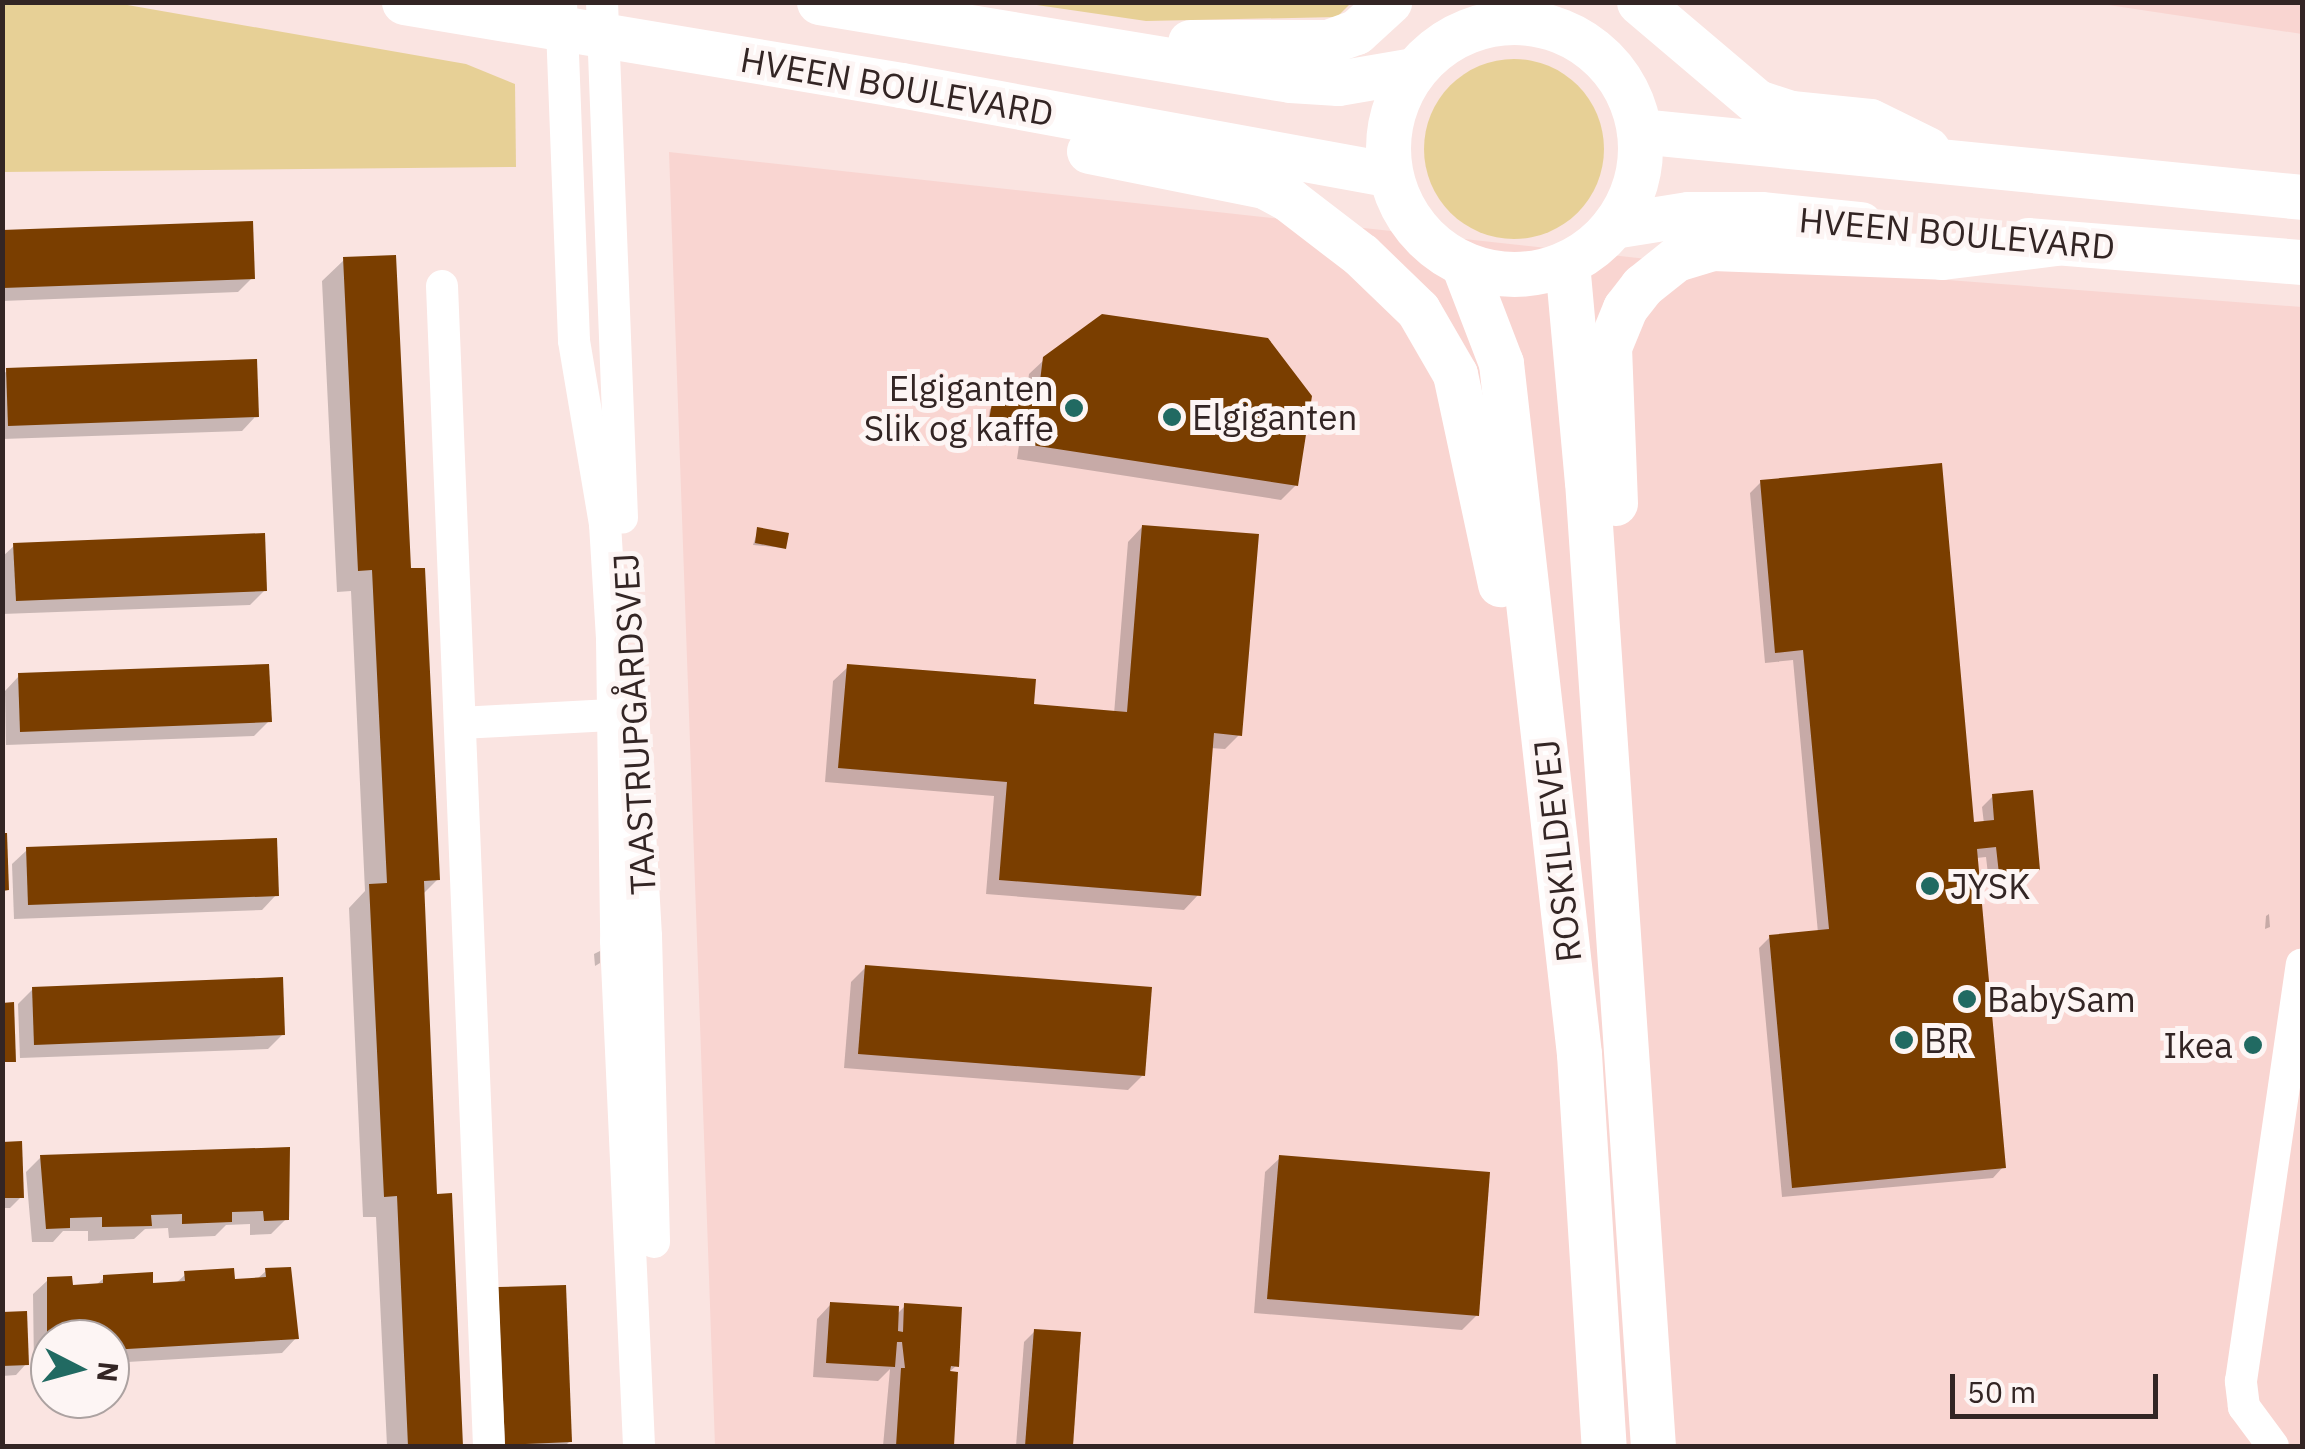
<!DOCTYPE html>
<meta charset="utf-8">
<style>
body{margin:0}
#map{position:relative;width:2305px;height:1449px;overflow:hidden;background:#fae4e1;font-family:"IBM Plex Sans",sans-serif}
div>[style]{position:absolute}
.built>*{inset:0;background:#f9d5d1}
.green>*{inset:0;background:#e7d096}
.round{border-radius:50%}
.shadow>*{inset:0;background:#0003}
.building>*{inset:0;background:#7a3e00}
.street>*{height:32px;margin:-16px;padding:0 16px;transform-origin:16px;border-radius:16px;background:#fff}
.secondary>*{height:45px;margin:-22.5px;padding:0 22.5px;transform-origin:22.5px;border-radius:22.5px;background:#fff}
.secondary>.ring{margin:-22.5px;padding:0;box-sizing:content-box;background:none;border:45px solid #fff;border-radius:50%}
.dots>*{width:28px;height:28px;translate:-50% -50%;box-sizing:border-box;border:5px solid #fdf5f4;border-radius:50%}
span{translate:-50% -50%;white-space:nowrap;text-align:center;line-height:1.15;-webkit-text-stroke:10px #fdf5f4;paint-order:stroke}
.street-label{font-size:35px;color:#332524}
.poi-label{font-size:35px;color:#332524}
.right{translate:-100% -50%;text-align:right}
.left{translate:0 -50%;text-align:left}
.frame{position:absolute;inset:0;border:5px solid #332524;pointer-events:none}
.north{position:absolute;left:30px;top:1319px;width:100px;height:100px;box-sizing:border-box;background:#fdf5f4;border:2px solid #aca2a1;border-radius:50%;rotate:96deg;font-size:28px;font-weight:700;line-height:40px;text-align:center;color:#332524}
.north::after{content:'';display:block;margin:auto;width:35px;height:45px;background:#216a62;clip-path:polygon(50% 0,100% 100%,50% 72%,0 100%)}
.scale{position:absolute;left:1950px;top:1374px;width:208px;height:45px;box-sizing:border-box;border:5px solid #332524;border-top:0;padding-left:12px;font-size:30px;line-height:35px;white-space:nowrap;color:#332524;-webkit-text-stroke:8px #fdf5f4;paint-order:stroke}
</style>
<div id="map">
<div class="built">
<div style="clip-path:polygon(2095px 3px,2302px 3px,2302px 34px)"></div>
<div style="clip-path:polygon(669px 152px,1757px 271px,1829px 271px,2302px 307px,2302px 1446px,715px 1446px)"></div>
</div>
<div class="green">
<div style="clip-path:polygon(2px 3px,116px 3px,466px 64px,515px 84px,516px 167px,3px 172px)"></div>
<div style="clip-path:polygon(1023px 3px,1351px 3px,1337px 17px,1146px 21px)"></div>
<div class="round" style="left:1424px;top:59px;width:180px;height:180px"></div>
</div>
<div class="shadow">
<div style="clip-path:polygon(3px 232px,252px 278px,238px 292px,2px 301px)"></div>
<div style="clip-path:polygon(344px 260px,409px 571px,438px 879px,422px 895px,435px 1197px,450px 1196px,461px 1446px,387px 1446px,376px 1217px,363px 1217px,349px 908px,365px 891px,351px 591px,337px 592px,322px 281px)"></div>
<div style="clip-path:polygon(1045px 359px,1296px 485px,1281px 500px,1017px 459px,1020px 438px,986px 433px,990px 409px,1008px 394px,1026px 397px,1029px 374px)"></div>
<div style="clip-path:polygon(7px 371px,256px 416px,242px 431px,2px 439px,2px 375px)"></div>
<div style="clip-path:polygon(1761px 482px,1972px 825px,1984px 824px,1982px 807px,1993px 796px,2038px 869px,2027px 880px,1989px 883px,1986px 857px,1976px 858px,2003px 1167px,1993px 1178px,1782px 1197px,1759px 948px,1770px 937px,1818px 933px,1793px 660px,1765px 663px,1750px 493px)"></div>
<div style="clip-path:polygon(1142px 527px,1240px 734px,1225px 749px,1210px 748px,1198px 895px,1184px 910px,986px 894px,994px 796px,825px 782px,833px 681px,848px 667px,1031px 707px,1114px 714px,1128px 542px)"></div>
<div style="clip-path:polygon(758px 530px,784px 548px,753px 545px)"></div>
<div style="clip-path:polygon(15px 545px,265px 590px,250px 605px,2px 614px,2px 557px)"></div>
<div style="clip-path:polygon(19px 676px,269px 721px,254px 736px,6px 745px,5px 691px)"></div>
<div style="clip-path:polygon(27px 850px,276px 895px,262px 910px,14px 919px,12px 864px)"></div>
<div style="clip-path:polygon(2269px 914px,2270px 927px,2265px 929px,2266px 916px)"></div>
<div style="clip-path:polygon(600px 951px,600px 963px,595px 966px,594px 954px)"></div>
<div style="clip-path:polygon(866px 967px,1143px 1075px,1128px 1090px,844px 1068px,851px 982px)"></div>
<div style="clip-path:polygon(33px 989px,283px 1034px,268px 1049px,20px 1058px,18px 1004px)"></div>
<div style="clip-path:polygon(2px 1144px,21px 1197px,10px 1208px,2px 1208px)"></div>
<div style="clip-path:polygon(288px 1150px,286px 1219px,271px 1234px,250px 1235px,250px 1224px,226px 1225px,215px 1236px,169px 1238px,168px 1228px,145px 1229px,134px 1239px,88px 1241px,88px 1231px,63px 1231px,53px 1242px,32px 1242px,26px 1172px,41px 1157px)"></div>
<div style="clip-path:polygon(1280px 1158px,1477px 1315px,1462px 1330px,1254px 1313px,1265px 1172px)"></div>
<div style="clip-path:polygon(266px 1271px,296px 1338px,282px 1353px,110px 1363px,110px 1339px,50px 1339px,50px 1366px,34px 1367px,33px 1294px,48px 1280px,70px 1288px,95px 1286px,104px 1278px,151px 1286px,175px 1284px,186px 1274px,233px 1282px,256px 1280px)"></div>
<div style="clip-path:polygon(831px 1304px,896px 1315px,905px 1306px,956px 1366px,948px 1373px,955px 1374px,951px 1446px,958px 1446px,883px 1446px,890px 1369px,878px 1381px,813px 1377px,817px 1319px)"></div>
<div style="clip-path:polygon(485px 1305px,570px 1441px,565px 1446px,491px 1446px)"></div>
<div style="clip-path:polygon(2px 1315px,26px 1364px,16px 1375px,2px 1376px)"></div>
<div style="clip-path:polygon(1035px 1331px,1078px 1334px,1070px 1446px,1016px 1446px,1024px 1342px)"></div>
</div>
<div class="building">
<div style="clip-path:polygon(253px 221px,255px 279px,3px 288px,2px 230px)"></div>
<div style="clip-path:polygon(396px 255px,411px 568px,425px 568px,440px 880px,424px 881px,437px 1194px,452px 1193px,463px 1446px,408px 1446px,397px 1196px,384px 1197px,369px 884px,387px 883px,372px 570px,358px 571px,343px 257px)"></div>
<div style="clip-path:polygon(1102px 314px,1268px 338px,1312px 396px,1298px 486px,1031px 445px,1032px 437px,987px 431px,992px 403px,1007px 391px,1038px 397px,1043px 357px)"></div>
<div style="clip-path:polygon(257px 359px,259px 417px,8px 426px,6px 368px)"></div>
<div style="clip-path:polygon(1942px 463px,1974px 822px,1994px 820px,1992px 794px,2033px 790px,2040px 870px,1999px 874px,1996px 847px,1977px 849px,2006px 1168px,1792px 1188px,1769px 935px,1829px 929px,1803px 650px,1775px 653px,1760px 480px)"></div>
<div style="clip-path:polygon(1142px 525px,1259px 534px,1242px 736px,1214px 733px,1201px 896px,999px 880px,1007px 782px,838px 768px,847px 664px,1036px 679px,1034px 704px,1127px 712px)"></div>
<div style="clip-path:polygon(757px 527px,789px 533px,786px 549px,755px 543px)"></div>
<div style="clip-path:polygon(265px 533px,267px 591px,16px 601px,13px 543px)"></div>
<div style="clip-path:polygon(269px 664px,272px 722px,20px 732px,18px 673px)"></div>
<div style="clip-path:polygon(2px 833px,7px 833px,9px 890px,2px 891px)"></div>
<div style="clip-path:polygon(277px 838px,279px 896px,28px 905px,26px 847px)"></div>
<div style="clip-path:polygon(865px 965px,1152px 987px,1145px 1076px,858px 1054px)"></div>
<div style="clip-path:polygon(283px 977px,285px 1035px,34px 1045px,32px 987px)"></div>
<div style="clip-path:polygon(14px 1002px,16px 1062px,2px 1062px,2px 1003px)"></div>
<div style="clip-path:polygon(22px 1141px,24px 1198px,2px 1198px,2px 1142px)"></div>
<div style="clip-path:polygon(290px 1147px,289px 1220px,264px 1221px,263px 1211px,232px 1212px,232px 1222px,182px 1224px,182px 1214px,151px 1215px,152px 1226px,102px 1227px,102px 1217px,70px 1218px,70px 1228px,46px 1229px,40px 1155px)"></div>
<div style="clip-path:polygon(1279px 1155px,1490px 1172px,1479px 1316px,1267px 1299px)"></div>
<div style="clip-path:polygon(291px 1267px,299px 1339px,110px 1350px,110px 1339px,47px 1339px,47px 1277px,72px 1276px,73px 1285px,103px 1283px,103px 1275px,153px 1272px,153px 1283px,185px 1281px,184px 1271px,234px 1268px,235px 1279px,266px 1277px,265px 1268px)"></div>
<div style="clip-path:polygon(566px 1285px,572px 1442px,505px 1445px,498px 1287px)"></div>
<div style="clip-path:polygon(830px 1302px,899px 1306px,898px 1331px,903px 1332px,904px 1303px,962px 1307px,959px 1367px,951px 1366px,950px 1371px,958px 1372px,954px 1446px,896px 1446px,901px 1368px,905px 1368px,902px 1342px,897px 1342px,895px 1367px,826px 1363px)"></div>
<div style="clip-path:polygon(27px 1311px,29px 1365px,2px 1366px,2px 1312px)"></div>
<div style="clip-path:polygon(1034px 1329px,1081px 1332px,1073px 1446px,1025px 1446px)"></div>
</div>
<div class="street">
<div style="left:561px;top:2px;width:339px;rotate:87.8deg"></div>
<div style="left:574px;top:341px;width:186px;rotate:80.4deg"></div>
<div style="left:605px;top:524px;width:115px;rotate:86.5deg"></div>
<div style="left:612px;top:639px;width:302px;rotate:89.2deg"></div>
<div style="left:616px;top:941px;width:506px;rotate:87.39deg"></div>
<div style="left:602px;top:2px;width:516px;rotate:87.78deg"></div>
<div style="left:442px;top:286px;width:1161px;rotate:87.68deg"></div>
<div style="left:631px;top:676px;width:260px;rotate:86.7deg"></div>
<div style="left:646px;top:936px;width:306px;rotate:88.5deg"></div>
<div style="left:460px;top:723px;width:151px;rotate:-3deg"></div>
<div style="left:2273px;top:1446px;width:49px;rotate:-126.6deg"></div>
<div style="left:2244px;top:1407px;width:26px;rotate:-97deg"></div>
<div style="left:2241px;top:1381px;width:421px;rotate:-81.7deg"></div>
</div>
<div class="secondary">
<div style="left:404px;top:2px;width:504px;rotate:9.48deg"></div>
<div style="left:901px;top:85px;width:497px;rotate:10.4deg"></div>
<div style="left:819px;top:2px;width:477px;rotate:9.4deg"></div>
<div style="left:1290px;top:80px;width:48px;rotate:3.6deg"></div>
<div style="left:1338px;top:83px;width:77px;rotate:-9.7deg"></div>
<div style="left:1639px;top:2px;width:155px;rotate:40.3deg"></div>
<div style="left:1757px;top:102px;width:36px;rotate:18deg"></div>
<div style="left:1791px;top:113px;width:79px;rotate:5.8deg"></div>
<div style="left:1870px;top:121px;width:64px;rotate:26.2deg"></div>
<div class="ring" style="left:1388px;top:22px;width:207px;height:207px"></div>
<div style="left:1190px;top:42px;width:138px"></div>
<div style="left:1328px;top:42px;width:30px;rotate:-20deg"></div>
<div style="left:1356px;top:32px;width:45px;rotate:-42.3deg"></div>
<div style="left:1639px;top:131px;width:666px;rotate:5.68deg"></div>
<div style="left:1089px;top:151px;width:178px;rotate:11.3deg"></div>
<div style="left:1264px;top:186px;width:27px;rotate:28deg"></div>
<div style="left:1288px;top:199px;width:92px;rotate:37.5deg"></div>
<div style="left:1361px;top:255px;width:79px;rotate:44deg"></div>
<div style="left:1418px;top:310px;width:74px;rotate:60deg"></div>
<div style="left:1455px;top:374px;width:215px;rotate:77.9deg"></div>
<div style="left:1613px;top:226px;width:76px;rotate:-9.1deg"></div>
<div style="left:1688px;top:214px;width:73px"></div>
<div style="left:1761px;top:214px;width:100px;rotate:5.8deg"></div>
<div style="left:2028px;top:240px;width:275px;rotate:4.6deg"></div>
<div style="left:1567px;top:263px;width:219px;rotate:84.8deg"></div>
<div style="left:1587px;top:481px;width:967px;rotate:86.09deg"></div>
<div style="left:1463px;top:264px;width:106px;rotate:69deg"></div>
<div style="left:1501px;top:363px;width:695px;rotate:83.56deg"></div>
<div style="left:1579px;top:1054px;width:393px;rotate:86.4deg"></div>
<div style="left:1615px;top:503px;width:156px;rotate:-92.2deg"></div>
<div style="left:1609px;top:347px;width:42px;rotate:-67.7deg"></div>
<div style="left:1625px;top:308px;width:28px;rotate:-52deg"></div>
<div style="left:1642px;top:286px;width:43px;rotate:-38.5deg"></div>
<div style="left:1676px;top:259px;width:38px;rotate:-17deg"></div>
<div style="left:1712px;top:248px;width:230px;rotate:2.2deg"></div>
<div style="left:1942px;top:257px;width:115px;rotate:-7deg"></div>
</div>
<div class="dots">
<div style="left:1074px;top:408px;background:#216a62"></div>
<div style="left:1172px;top:417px;background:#216a62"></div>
<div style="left:1930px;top:886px;background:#216a62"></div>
<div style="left:1967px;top:999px;background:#216a62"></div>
<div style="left:1904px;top:1040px;background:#216a62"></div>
<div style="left:2253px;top:1045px;background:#216a62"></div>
</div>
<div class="street-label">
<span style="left:897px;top:86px;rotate:10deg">HVEEN BOULEVARD</span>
<span style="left:1957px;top:233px;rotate:5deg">HVEEN BOULEVARD</span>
<span style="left:634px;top:724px;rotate:-93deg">TAASTRUPGÅRDSVEJ</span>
<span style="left:1557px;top:851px;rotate:-96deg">ROSKILDEVEJ</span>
</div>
<div class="poi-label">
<span class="right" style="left:1054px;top:408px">Elgiganten<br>Slik og kaffe</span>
<span class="left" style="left:1192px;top:417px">Elgiganten</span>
<span class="left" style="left:1950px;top:886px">JYSK</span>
<span class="left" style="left:1987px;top:999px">BabySam</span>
<span class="left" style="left:1924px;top:1040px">BR</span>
<span class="right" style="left:2233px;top:1045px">Ikea</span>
</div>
<div class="frame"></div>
<div class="north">N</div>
<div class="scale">50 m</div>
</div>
